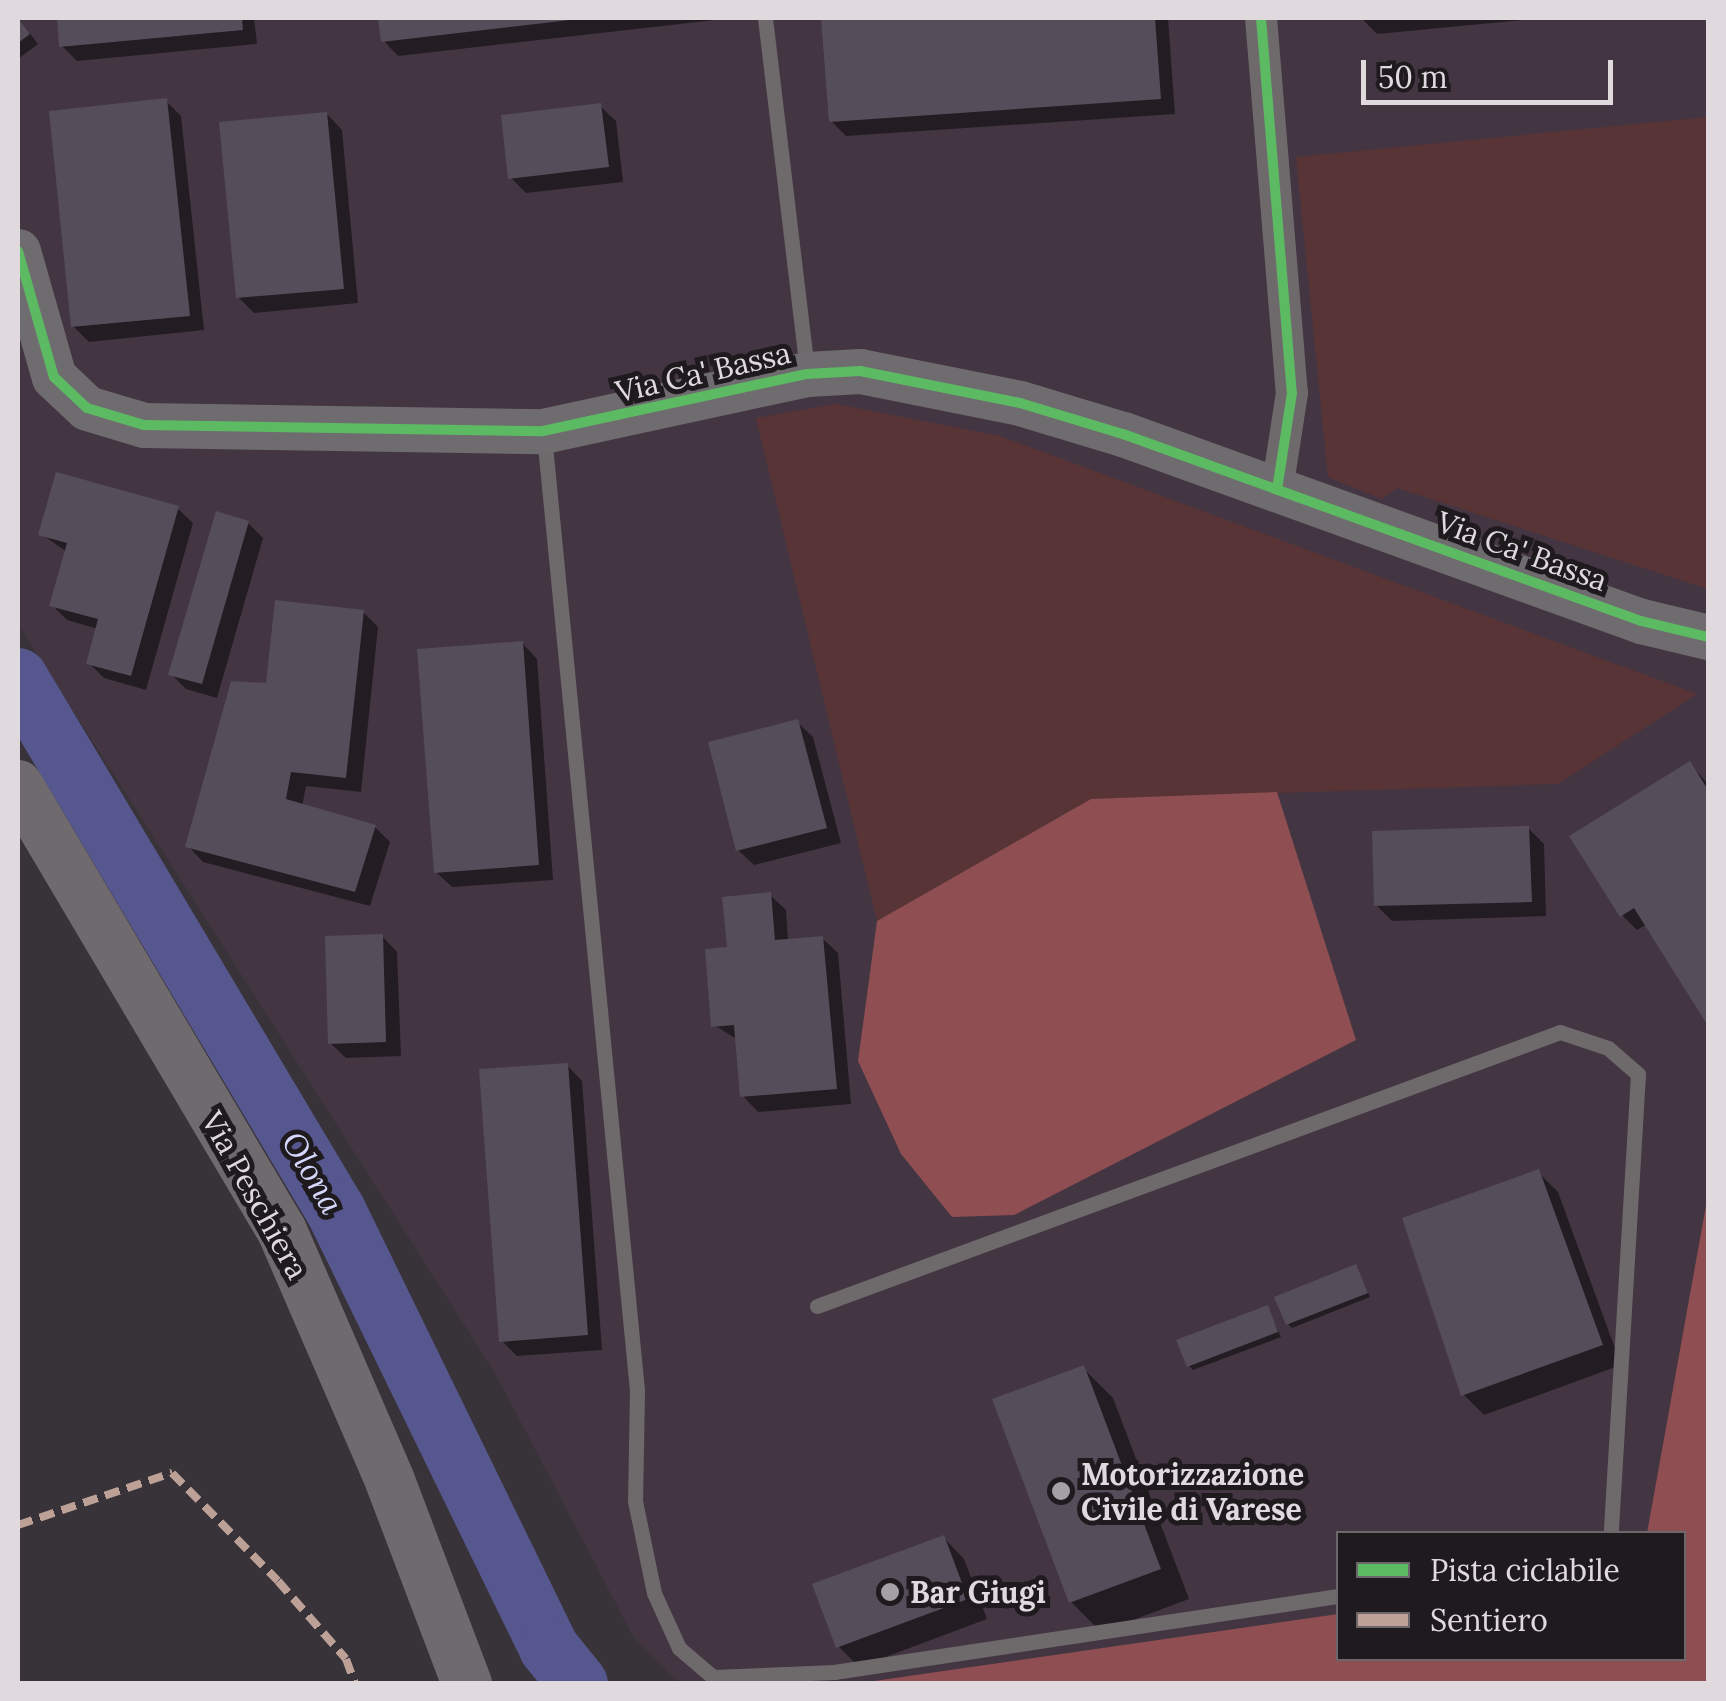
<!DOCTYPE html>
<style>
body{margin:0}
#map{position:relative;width:1726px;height:1701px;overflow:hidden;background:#383338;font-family:Lora,serif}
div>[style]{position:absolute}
.built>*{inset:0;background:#433642}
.green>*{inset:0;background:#583436}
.forest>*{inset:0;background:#8e4e52}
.shadow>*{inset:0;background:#0007}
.river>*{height:60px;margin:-30px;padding:0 30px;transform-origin:30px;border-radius:30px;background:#57578f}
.building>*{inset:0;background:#554d5a}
.lane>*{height:15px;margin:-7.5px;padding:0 7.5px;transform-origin:7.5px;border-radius:7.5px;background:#6e6a6c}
.street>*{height:32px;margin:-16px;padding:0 16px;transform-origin:16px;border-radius:16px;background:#6e6a6c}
.secondary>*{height:45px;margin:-22.5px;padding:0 22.5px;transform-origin:22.5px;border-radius:22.5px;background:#6f6c6f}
.primary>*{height:50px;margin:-25px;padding:0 25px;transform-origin:25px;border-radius:25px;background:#6f6a6e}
.quiet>*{height:8px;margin-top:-4px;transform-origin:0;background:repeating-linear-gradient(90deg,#bda197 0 15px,transparent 0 23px)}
.cycleway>*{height:10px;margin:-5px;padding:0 5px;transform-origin:5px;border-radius:5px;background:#5cba63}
.dots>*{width:28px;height:28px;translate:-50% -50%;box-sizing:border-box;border:5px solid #1e1a1e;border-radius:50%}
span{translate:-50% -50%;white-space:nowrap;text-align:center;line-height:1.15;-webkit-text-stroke:10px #1e1a1e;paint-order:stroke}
.street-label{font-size:30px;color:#e0dadf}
.poi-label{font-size:30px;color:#e0dadf;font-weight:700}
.left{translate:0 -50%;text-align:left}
.water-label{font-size:32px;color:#d5d7fc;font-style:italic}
.frame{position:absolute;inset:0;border:20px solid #e0dadf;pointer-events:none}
.legend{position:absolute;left:1336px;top:1531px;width:350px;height:130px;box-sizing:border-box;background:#1e1a1e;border:2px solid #6c676b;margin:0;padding:12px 18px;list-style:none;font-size:30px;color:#e0dadf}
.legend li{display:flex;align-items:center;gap:20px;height:50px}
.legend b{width:50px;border:2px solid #6c676b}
.scale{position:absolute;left:1361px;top:60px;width:252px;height:45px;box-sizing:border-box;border:5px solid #e0dadf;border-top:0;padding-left:12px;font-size:30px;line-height:35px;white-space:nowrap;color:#e0dadf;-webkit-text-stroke:8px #1e1a1e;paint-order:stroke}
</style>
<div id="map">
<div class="built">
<div style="clip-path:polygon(18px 18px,1708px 18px,1708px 1194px,1647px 1533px,1338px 1534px,1338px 1614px,860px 1683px,679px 1683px,633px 1636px,495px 1373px,18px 624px)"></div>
</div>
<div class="green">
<div style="clip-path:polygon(1708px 117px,1708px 589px,1397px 488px,1382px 499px,1328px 477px,1296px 157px)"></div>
<div style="clip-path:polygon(836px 404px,1000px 436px,1697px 694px,1558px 784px,1091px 799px,877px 921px,756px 418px)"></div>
</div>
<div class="forest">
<div style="clip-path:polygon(1277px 792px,1356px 1040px,1014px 1215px,952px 1217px,901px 1154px,858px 1061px,877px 921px,1091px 799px)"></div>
<div style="clip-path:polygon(1708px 1194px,1708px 1683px,860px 1683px,1338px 1614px,1338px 1658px,1684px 1658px,1684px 1534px,1647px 1533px)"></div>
</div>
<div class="shadow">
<div style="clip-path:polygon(18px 18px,38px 44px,18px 59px)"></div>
<div style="clip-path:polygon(59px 18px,254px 18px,257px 44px,77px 61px,62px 46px)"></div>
<div style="clip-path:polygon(380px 18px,733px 18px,398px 56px,383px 40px)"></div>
<div style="clip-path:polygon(824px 18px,1168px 18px,1175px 114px,846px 136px,831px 121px)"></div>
<div style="clip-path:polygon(1361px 18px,1544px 18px,1377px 34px)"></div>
<div style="clip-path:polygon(166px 101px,181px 116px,204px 330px,89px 342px,73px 326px)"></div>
<div style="clip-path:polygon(600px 106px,616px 121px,623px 182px,526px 193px,510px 177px)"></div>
<div style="clip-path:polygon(327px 114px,342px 130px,358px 303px,254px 313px,238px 297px)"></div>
<div style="clip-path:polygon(177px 508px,193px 523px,146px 690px,104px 678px,89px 663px,98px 629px,67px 620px,52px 605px,67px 552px,41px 534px)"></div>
<div style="clip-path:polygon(248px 523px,263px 538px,217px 698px,186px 689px,171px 674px)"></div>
<div style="clip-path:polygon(363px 612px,378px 627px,361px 792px,306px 786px,302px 807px,375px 827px,390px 842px,370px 906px,203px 862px,188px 846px)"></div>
<div style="clip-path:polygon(522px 643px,537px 659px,553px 880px,452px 887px,436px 872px)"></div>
<div style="clip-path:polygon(797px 722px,813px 737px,841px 843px,754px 865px,738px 850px)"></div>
<div style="clip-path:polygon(1690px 764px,1708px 784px,1708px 1022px,1647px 924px,1637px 930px,1622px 915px)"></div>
<div style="clip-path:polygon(1528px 828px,1544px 844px,1546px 916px,1392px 921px,1376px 905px)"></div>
<div style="clip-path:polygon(770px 895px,786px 910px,788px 941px,822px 938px,838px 953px,851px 1104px,758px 1112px,743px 1096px,738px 1040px,714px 1025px,730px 949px)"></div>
<div style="clip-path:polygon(382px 936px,397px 952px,401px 1056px,346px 1058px,330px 1043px)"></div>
<div style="clip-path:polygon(567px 1065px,582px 1081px,602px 1350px,517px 1356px,502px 1341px)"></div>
<div style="clip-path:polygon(1538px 1172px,1558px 1192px,1621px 1365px,1484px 1415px,1463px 1394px)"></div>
<div style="clip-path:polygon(1356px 1267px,1370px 1297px,1292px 1328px,1288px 1324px)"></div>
<div style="clip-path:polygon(1267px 1308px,1281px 1337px,1193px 1370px,1189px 1366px)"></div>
<div style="clip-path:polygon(1083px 1368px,1113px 1398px,1189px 1599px,1101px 1632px,1071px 1602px)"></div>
<div style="clip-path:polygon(944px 1538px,964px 1559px,987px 1619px,859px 1667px,838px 1646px)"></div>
</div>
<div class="river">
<div style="left:18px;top:678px;width:621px;rotate:59.18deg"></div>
<div style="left:336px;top:1211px;width:486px;rotate:64deg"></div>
<div style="left:549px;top:1648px;width:46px;rotate:51.1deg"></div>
</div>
<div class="building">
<div style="clip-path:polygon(18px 18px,30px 34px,18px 43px)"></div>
<div style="clip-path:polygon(57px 18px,242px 18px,243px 30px,59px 47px)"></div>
<div style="clip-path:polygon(378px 18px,569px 18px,570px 20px,381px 42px)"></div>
<div style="clip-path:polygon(821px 18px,1155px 18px,1161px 99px,829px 122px)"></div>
<div style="clip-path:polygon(167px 98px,190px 316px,71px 327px,49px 111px)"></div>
<div style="clip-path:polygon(601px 103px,609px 167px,508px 179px,501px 115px)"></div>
<div style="clip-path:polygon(327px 112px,344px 289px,236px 298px,219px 122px)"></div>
<div style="clip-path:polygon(56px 472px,179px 506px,131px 676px,86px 664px,98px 619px,49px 606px,67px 543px,38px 535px)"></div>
<div style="clip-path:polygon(216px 511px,249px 521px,202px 684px,168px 675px)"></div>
<div style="clip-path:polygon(275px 600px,364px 610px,346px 778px,291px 772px,286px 799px,376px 825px,355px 892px,185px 847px,231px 681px,266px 683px)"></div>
<div style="clip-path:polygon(523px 641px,539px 865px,434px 873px,417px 649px)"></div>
<div style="clip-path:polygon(798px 719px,827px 828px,736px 851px,708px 742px)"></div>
<div style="clip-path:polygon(1690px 761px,1708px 790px,1708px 1026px,1634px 908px,1620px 917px,1569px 836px)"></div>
<div style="clip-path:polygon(1529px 826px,1532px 902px,1374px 906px,1372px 831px)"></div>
<div style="clip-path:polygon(771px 892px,775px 940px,823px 936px,837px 1089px,740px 1097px,734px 1025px,711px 1027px,705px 949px,727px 947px,722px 897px)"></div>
<div style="clip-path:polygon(383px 934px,386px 1042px,328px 1044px,325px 936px)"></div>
<div style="clip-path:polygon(568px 1063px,588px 1335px,499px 1342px,479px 1069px)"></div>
<div style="clip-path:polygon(1539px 1169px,1603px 1345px,1461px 1396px,1402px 1218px)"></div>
<div style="clip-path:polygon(1356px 1264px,1368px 1293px,1286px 1325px,1274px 1297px)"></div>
<div style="clip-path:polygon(1268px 1305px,1278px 1332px,1187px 1367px,1176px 1340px)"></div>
<div style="clip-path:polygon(1084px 1365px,1161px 1569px,1069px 1603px,992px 1399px)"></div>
<div style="clip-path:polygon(944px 1535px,968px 1599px,836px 1648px,812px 1584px)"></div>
</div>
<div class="lane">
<div style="left:765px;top:18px;width:355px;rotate:83.2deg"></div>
<div style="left:544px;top:435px;width:960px;rotate:84.44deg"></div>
<div style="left:637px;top:1390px;width:111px;rotate:91deg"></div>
<div style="left:635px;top:1501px;width:94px;rotate:78.3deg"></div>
<div style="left:654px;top:1593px;width:60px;rotate:65.6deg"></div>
<div style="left:679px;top:1648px;width:45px;rotate:40.5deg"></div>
<div style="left:713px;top:1677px;width:121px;rotate:-2.4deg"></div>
<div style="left:834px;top:1672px;width:510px;rotate:-8.58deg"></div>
<div style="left:817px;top:1306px;width:792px;rotate:-20.24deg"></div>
<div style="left:1560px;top:1032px;width:51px;rotate:18.4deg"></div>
<div style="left:1608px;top:1048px;width:40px;rotate:41deg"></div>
<div style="left:1638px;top:1074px;width:461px;rotate:93.4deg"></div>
</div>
<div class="street">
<div style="left:1261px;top:18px;width:376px;rotate:85.3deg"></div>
<div style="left:1292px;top:393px;width:98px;rotate:98.8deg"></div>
</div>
<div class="secondary">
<div style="left:18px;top:251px;width:131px;rotate:74.1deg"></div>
<div style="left:54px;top:377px;width:45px;rotate:43.2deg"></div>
<div style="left:87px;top:408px;width:59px;rotate:16.6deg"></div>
<div style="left:144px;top:425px;width:399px;rotate:0.9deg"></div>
<div style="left:543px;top:431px;width:270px;rotate:-12.2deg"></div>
<div style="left:807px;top:374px;width:53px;rotate:-3.2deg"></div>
<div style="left:860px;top:371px;width:163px;rotate:11.3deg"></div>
<div style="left:1020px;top:403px;width:108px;rotate:16.8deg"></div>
<div style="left:1123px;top:434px;width:551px;rotate:19.85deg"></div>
<div style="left:1641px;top:621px;width:69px;rotate:13.4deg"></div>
</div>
<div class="primary">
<div style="left:18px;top:785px;width:518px;rotate:59.38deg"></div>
<div style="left:282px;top:1231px;width:272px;rotate:66.6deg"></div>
<div style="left:390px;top:1481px;width:217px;rotate:69.2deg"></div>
</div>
<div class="quiet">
<div style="left:18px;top:1525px;width:163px;rotate:-18.7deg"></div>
<div style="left:172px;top:1473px;width:151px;rotate:45.5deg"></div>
<div style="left:278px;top:1581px;width:103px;rotate:48.9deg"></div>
<div style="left:346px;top:1659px;width:27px;rotate:70deg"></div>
</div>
<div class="cycleway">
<div style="left:1261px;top:18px;width:376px;rotate:85.3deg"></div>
<div style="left:1292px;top:393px;width:98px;rotate:98.8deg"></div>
<div style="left:18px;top:251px;width:131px;rotate:74.1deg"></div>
<div style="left:54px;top:377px;width:45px;rotate:43.2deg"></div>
<div style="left:87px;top:408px;width:59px;rotate:16.6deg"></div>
<div style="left:144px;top:425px;width:399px;rotate:0.9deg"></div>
<div style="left:543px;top:431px;width:270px;rotate:-12.2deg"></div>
<div style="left:807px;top:374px;width:53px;rotate:-3.2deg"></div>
<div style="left:860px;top:371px;width:163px;rotate:11.3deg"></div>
<div style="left:1020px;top:403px;width:108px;rotate:16.8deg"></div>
<div style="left:1123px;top:434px;width:551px;rotate:19.85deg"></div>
<div style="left:1641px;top:621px;width:69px;rotate:13.4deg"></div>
</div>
<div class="dots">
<div style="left:1061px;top:1491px;background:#a5a0a5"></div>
<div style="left:890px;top:1592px;background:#a5a0a5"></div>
</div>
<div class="street-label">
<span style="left:703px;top:372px;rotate:-13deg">Via Ca' Bassa</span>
<span style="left:1522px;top:551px;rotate:20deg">Via Ca' Bassa</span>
<span style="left:255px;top:1195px;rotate:61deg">Via Peschiera</span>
</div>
<div class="poi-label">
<span class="left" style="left:1081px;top:1491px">Motorizzazione<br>Civile di Varese</span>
<span class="left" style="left:910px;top:1592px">Bar Giugi</span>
</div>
<div class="water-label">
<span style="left:312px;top:1173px;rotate:60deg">Olona</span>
</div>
<div class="frame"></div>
<ul class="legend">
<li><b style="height:12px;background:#5cba63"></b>Pista ciclabile</li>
<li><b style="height:12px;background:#bda197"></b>Sentiero</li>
</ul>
<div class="scale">50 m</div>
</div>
